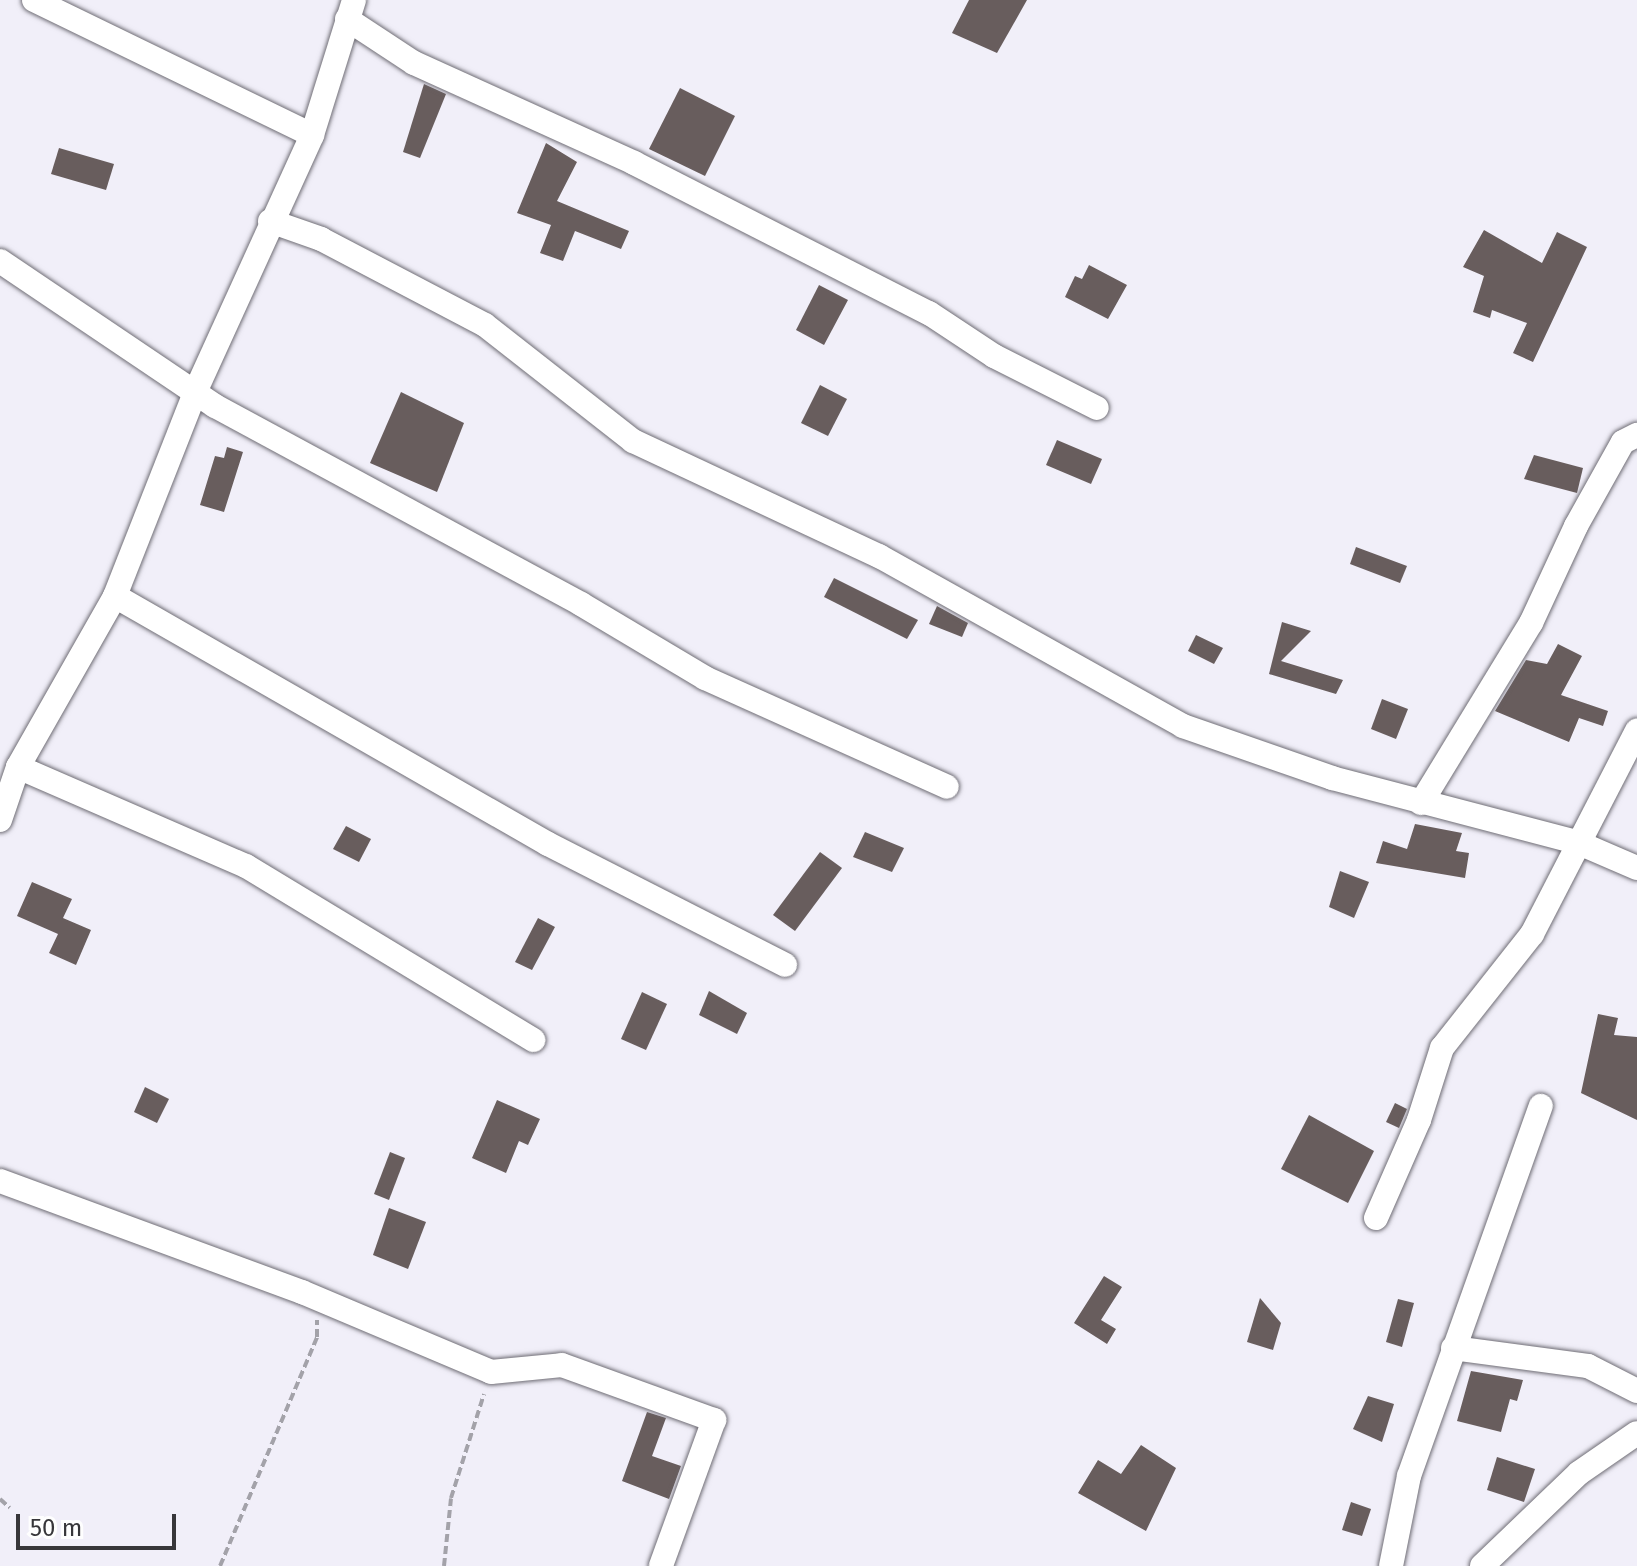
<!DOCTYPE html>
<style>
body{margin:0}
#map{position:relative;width:1637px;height:1566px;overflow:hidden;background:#f1eff9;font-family:"Fira Sans",sans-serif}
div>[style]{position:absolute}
.building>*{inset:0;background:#685d5d}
.path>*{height:4px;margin-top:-2px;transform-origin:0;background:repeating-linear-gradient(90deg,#a3a2a9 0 8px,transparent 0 12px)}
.roads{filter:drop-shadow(0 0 2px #6f6d75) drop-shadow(0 0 2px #6f6d75)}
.street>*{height:24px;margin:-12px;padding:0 12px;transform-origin:12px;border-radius:12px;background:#fff}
span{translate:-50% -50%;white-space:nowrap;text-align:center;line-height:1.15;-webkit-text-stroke:8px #fefefe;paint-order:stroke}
.scale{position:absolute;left:16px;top:1514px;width:160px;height:36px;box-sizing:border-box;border:4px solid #37363a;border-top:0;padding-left:10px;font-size:24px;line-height:28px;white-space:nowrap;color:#37363a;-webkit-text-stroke:6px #fefefe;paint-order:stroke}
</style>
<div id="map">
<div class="building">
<div style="clip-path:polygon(969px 0,1027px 0,997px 53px,952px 33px)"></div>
<div style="clip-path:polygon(424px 84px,446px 94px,420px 158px,403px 152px)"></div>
<div style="clip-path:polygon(680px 88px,735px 116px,705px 176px,649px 149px)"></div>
<div style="clip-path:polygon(546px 143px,577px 162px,557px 201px,629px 231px,621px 249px,575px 231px,563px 261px,540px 253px,551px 225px,517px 213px)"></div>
<div style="clip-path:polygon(59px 148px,114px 164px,106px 190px,51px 174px)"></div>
<div style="clip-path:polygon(1484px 230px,1542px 263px,1557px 232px,1587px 247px,1533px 362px,1513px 353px,1527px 323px,1492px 310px,1490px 318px,1473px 312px,1484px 276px,1463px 267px)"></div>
<div style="clip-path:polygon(1089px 265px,1127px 285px,1108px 319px,1065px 297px,1075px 276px,1082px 279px)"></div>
<div style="clip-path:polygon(819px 285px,848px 300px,824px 345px,796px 330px)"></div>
<div style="clip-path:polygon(820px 385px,847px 399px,828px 436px,801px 423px)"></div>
<div style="clip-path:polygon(401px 392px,464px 423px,437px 492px,370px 463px)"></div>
<div style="clip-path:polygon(1057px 440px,1102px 459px,1091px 484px,1046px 465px)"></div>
<div style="clip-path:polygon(227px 447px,243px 452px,224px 512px,200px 505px,215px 456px,224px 458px)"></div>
<div style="clip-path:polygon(1534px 455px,1583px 468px,1577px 493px,1524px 479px)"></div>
<div style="clip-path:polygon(1356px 547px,1407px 566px,1400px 583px,1350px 564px)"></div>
<div style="clip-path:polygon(834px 578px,918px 620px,907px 639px,824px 597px)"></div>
<div style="clip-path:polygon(937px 606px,968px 623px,962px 637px,929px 624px)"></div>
<div style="clip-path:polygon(1282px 622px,1311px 631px,1281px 661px,1343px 680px,1336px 694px,1269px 674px)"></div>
<div style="clip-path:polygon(1196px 635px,1223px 648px,1214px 664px,1188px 651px)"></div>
<div style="clip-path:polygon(1558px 644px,1582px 656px,1561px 695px,1608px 711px,1603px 726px,1579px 718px,1569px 742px,1495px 711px,1526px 660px,1547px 664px)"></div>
<div style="clip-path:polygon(1382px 699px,1408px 709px,1396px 739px,1371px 729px)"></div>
<div style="clip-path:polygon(1415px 824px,1462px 833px,1456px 851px,1469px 853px,1465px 878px,1376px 863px,1383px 841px,1407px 849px)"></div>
<div style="clip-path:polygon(346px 826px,371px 839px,359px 862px,333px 849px)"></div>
<div style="clip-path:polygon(865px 832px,904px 848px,892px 872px,853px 857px)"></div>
<div style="clip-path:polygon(820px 852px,842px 868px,795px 931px,773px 915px)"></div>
<div style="clip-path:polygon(1340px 871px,1369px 882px,1354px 918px,1329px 907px)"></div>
<div style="clip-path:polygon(32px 882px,72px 899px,63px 918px,91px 930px,76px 965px,49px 953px,58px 934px,17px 916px)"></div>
<div style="clip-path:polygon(538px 918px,555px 927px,532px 970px,515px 962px)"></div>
<div style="clip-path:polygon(709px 991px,747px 1013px,737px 1034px,699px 1015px)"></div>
<div style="clip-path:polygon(642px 992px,667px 1004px,646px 1050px,621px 1039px)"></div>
<div style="clip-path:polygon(1598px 1014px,1618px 1018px,1614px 1035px,1637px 1037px,1637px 1120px,1581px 1093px)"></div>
<div style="clip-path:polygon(145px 1087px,169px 1099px,157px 1123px,134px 1112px)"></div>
<div style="clip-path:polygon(497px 1100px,540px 1119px,528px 1145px,519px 1141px,506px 1173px,472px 1158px)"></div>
<div style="clip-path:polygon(1395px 1103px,1407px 1109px,1399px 1128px,1386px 1122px)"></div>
<div style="clip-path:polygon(1309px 1115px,1374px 1151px,1348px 1203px,1281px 1169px)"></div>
<div style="clip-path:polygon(390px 1152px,405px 1158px,389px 1200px,374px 1194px)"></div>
<div style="clip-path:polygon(389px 1208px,426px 1222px,408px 1269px,373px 1255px)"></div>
<div style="clip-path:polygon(1104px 1276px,1122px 1287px,1101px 1320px,1116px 1329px,1107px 1344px,1074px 1323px)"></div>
<div style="clip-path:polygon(1260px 1298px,1281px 1323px,1273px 1350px,1247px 1342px)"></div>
<div style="clip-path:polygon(1398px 1299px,1414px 1303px,1402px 1347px,1386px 1342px)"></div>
<div style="clip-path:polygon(1471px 1371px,1523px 1380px,1517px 1401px,1510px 1399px,1501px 1432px,1457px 1421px)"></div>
<div style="clip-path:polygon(1368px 1396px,1394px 1404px,1382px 1442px,1353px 1429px)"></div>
<div style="clip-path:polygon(647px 1412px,666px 1418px,652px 1456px,681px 1466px,669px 1499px,622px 1481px)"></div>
<div style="clip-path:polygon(1141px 1445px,1176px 1468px,1146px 1531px,1078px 1493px,1098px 1460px,1121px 1474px)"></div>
<div style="clip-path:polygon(1497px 1457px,1535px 1469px,1524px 1502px,1487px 1490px)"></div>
<div style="clip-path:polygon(1351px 1502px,1371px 1509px,1362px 1536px,1342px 1530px)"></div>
</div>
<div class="path">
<div style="left:0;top:1499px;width:13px;rotate:42deg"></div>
<div style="left:220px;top:1566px;width:249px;rotate:-67deg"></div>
<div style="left:317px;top:1337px;width:17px;rotate:-90deg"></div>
<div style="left:444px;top:1566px;width:68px;rotate:-84.1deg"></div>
<div style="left:451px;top:1498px;width:109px;rotate:-72.4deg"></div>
</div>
<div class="roads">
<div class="street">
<div style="left:34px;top:0;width:309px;rotate:25.9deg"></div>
<div style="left:347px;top:19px;width:80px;rotate:33.3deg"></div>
<div style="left:414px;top:63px;width:242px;rotate:24.4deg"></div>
<div style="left:634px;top:163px;width:331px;rotate:27deg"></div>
<div style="left:929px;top:313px;width:78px;rotate:33.5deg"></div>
<div style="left:994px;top:356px;width:115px;rotate:26.8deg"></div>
<div style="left:270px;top:221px;width:54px;rotate:19.4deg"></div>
<div style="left:321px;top:239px;width:185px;rotate:27.7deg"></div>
<div style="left:485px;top:325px;width:188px;rotate:38.1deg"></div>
<div style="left:633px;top:441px;width:272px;rotate:25.1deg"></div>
<div style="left:879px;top:556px;width:348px;rotate:29.2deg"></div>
<div style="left:1183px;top:726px;width:158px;rotate:19.2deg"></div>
<div style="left:1332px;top:778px;width:255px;rotate:14.7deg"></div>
<div style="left:1579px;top:843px;width:63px;rotate:23.3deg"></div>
<div style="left:0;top:261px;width:259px;rotate:34deg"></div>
<div style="left:215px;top:406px;width:416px;rotate:28.4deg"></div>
<div style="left:581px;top:604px;width:144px;rotate:30.8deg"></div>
<div style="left:705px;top:678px;width:265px;rotate:24.2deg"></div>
<div style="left:115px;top:596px;width:499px;rotate:29.8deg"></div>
<div style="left:548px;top:844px;width:266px;rotate:27deg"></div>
<div style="left:18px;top:767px;width:249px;rotate:23.5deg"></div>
<div style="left:246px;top:866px;width:336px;rotate:31.2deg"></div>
<div style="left:1421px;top:803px;width:211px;rotate:-58.6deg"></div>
<div style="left:1531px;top:623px;width:107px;rotate:-65.1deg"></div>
<div style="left:1576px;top:526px;width:96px;rotate:-60.8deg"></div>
<div style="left:1623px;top:442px;width:16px;rotate:-27deg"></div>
<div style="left:0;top:820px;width:56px;rotate:-71.2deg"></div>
<div style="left:18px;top:767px;width:197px;rotate:-60.4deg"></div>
<div style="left:115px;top:596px;width:221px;rotate:-68.5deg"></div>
<div style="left:196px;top:390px;width:280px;rotate:-65.5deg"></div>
<div style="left:312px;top:135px;width:141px;rotate:-72.7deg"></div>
<div style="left:0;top:1181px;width:322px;rotate:20.2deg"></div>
<div style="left:302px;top:1292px;width:205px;rotate:22.9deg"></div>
<div style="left:491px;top:1372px;width:71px;rotate:-5.6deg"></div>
<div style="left:562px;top:1365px;width:162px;rotate:19.9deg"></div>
<div style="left:714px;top:1420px;width:155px;rotate:110deg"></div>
<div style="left:1376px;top:1218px;width:107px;rotate:-66.3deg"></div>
<div style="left:1419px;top:1120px;width:76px;rotate:-72.3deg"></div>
<div style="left:1442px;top:1048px;width:145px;rotate:-51.7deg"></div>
<div style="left:1532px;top:934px;width:229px;rotate:-62.7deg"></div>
<div style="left:1453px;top:1348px;width:136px;rotate:7.6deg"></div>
<div style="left:1588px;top:1366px;width:55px;rotate:27deg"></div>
<div style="left:1391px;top:1566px;width:92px;rotate:-78.7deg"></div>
<div style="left:1409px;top:1476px;width:393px;rotate:-70.4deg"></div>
<div style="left:1482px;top:1566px;width:134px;rotate:-43.8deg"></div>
<div style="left:1579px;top:1473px;width:70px;rotate:-34.6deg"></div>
</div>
</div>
<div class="scale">50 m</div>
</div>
